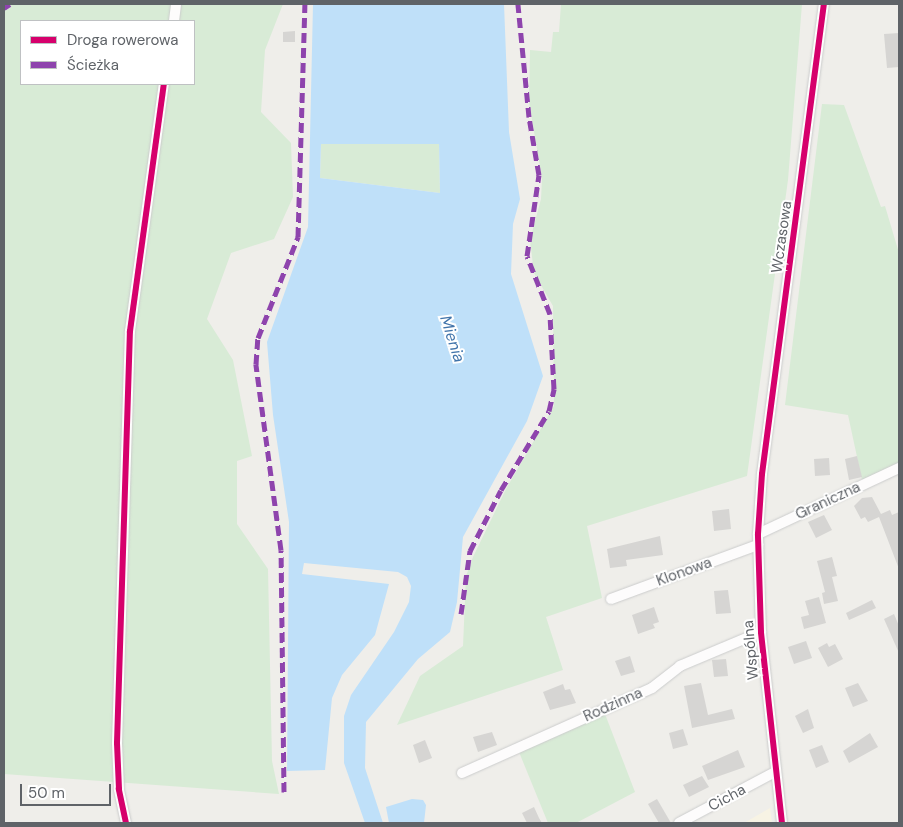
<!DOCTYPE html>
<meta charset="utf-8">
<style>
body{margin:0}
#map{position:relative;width:903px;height:827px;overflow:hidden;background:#efeeea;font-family:"DM Sans",sans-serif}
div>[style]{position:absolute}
.commercial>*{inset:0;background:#f7f3e4}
.green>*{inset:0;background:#d8ebd6}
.water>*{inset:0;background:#bfe0f9}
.building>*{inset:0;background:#d6d5d3}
.roads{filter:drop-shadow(0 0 1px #cbcccc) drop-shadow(0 0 1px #cbcccc)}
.minor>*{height:10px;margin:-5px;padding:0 5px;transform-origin:5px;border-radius:5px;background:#fdfcfc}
.quiet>*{height:5px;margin-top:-2.5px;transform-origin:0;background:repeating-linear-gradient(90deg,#8e44ad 0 10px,transparent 0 15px)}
.cycleway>*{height:6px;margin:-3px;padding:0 3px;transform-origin:3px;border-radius:3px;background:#d6006c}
span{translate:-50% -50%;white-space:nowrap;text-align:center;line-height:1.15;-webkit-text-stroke:4px #fff;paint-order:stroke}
.street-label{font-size:15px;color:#5f6368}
.water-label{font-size:16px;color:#4174aa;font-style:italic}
.frame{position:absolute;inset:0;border:5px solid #5f6368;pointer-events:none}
.legend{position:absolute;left:20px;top:20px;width:175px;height:65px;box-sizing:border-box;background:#fff;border:1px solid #bfc1c3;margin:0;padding:6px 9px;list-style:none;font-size:15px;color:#5f6368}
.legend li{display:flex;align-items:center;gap:10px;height:25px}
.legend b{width:25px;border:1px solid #bfc1c3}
.scale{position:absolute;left:20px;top:784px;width:91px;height:22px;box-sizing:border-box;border:2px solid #5f6368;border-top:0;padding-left:6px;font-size:15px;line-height:18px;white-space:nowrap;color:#5f6368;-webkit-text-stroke:4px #fff;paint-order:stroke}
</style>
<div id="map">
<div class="commercial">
<div style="clip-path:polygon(770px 808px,772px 823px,744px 823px)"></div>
</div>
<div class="green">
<div style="clip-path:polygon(evenodd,4px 4px,283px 4px,265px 50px,261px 112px,291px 143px,293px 197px,274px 239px,231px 253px,207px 319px,233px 360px,252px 456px,237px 461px,237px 524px,268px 569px,272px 761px,279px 794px,4px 774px,4px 4px,21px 21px,194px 21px,194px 84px,21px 84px,21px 21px)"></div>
<div style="clip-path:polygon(561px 4px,802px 4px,788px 180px,747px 476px,587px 526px,602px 598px,546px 617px,563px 670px,397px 725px,420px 676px,463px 646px,466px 576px,473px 557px,506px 489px,554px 406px,553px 306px,534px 273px,530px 240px,541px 199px,542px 178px,529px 102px,530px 50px,551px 52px,553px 32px,559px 32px)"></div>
<div style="clip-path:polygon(822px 104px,844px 105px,881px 207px,885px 206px,899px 253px,899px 464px,862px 480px,848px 415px,785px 405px)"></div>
<div style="clip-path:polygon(321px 144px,439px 144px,440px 193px,320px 178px)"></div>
<div style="clip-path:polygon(605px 714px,635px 792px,576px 823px,548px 823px,519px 752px)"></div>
</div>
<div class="water">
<div style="clip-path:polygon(evenodd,313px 4px,504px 4px,509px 132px,520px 199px,513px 224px,511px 274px,543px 376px,527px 421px,463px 537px,457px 602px,450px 632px,418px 659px,366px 722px,365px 768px,383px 823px,365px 823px,344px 763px,344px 716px,351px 695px,394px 632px,409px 602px,411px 586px,407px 577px,398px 572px,304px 563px,302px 574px,389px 584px,375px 635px,342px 675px,332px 698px,325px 770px,287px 771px,289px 522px,273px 415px,267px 342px,308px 227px,313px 4px,321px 144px,439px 144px,440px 193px,320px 178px,321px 144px)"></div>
<div style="clip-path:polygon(412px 799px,423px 800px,426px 805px,424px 823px,389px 823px,386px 807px)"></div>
</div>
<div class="building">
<div style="clip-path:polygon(295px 31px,295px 42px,283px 42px,283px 32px)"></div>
<div style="clip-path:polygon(899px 33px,899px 67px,887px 68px,884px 34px)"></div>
<div style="clip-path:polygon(857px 456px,862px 477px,849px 480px,845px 459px)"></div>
<div style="clip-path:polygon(829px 458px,830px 475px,815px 476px,814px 459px)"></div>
<div style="clip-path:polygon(872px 497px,881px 514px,890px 510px,892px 515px,899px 512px,899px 569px,879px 517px,868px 522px,865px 517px,861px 519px,854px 506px,862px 498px)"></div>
<div style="clip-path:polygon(729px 509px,731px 529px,714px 531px,712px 511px)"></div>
<div style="clip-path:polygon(824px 515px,832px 530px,816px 538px,808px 522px)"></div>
<div style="clip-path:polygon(660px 536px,663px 555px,626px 560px,627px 566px,610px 568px,607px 549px)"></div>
<div style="clip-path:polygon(832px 557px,837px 576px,832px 577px,838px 601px,824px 604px,822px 593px,825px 592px,817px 561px)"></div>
<div style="clip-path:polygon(728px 590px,731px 613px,716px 614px,714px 591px)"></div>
<div style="clip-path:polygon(819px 597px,826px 623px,804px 629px,801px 617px,809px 615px,805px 601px)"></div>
<div style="clip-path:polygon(872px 600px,876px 608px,849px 620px,846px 613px)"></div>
<div style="clip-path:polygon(654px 607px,659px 622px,653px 624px,655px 628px,638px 634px,632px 615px)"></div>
<div style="clip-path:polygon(894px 614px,899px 626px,899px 653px,884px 619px)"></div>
<div style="clip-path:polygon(806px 641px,812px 658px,794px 664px,788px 647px)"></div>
<div style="clip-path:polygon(827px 643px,829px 647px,835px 644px,843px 659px,828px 667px,818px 648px)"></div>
<div style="clip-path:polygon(630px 656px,635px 672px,621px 676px,615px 661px)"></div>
<div style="clip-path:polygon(726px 659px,728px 676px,714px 677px,712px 660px)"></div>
<div style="clip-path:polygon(701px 683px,708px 715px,732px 709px,735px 719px,692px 728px,684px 686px)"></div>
<div style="clip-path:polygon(858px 683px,868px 701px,853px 707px,845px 688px)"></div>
<div style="clip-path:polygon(563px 684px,565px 690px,570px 689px,576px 703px,550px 710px,543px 692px)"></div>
<div style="clip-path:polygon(808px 709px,814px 728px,803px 733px,795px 716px)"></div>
<div style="clip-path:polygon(683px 729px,688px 745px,673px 749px,669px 733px)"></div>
<div style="clip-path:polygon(492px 732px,497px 745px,478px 752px,473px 737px)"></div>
<div style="clip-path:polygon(870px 733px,878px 747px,849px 763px,843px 751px)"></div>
<div style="clip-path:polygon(425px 740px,432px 758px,419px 763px,413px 745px)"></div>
<div style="clip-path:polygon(822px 745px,829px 762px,816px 768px,809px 750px)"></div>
<div style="clip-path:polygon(738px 750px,745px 767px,708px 780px,702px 766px)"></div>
<div style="clip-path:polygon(702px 776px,709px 787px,689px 797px,683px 785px)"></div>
<div style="clip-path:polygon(657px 799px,671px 823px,659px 823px,656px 818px,648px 804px)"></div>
<div style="clip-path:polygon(534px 807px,539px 818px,542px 823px,527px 823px,522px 813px)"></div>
</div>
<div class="roads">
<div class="minor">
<div style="left:174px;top:21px;width:17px;rotate:-83deg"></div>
<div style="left:758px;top:534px;width:156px;rotate:-25.1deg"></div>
<div style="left:611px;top:599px;width:157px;rotate:-20.2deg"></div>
<div style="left:462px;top:773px;width:208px;rotate:-24.1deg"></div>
<div style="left:652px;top:688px;width:36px;rotate:-38deg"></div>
<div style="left:680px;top:666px;width:88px;rotate:-22.8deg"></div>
<div style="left:126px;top:823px;width:35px;rotate:-102deg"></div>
<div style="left:119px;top:789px;width:46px;rotate:-92.5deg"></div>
<div style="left:117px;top:743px;width:412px;rotate:-88.2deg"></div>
<div style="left:130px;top:331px;width:249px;rotate:-82.2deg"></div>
<div style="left:679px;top:823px;width:109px;rotate:-28deg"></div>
<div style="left:782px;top:823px;width:192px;rotate:-96.3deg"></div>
<div style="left:761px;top:632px;width:98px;rotate:-91.8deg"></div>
<div style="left:758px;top:534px;width:60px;rotate:-86.2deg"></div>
<div style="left:762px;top:474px;width:474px;rotate:-82.5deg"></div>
</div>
</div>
<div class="quiet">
<div style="left:4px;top:8px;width:7px;rotate:-34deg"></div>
<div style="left:461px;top:614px;width:64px;rotate:-81.9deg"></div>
<div style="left:470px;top:551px;width:68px;rotate:-63.1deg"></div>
<div style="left:501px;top:490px;width:92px;rotate:-58.7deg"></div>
<div style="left:549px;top:411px;width:23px;rotate:-77deg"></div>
<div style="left:554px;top:389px;width:75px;rotate:-93.1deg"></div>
<div style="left:550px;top:314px;width:62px;rotate:-111.6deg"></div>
<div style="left:527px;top:256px;width:82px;rotate:-81.6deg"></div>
<div style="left:539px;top:175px;width:59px;rotate:-99.8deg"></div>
<div style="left:529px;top:117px;width:114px;rotate:-95.6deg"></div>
<div style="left:284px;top:792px;width:242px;rotate:-90.7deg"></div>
<div style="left:281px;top:550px;width:188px;rotate:-97.7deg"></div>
<div style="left:256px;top:364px;width:26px;rotate:-86deg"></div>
<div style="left:258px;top:338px;width:109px;rotate:-68.4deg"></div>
<div style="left:298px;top:237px;width:233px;rotate:-88.3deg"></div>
</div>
<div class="cycleway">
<div style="left:126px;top:823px;width:35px;rotate:-102deg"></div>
<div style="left:119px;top:789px;width:46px;rotate:-92.5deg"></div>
<div style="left:117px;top:743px;width:412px;rotate:-88.2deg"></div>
<div style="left:130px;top:331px;width:249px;rotate:-82.2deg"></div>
<div style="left:782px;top:823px;width:192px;rotate:-96.3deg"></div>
<div style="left:761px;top:632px;width:98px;rotate:-91.8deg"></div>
<div style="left:758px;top:534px;width:60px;rotate:-86.2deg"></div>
<div style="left:762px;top:474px;width:474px;rotate:-82.5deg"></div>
</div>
<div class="street-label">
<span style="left:782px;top:237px;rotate:-82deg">Wczasowa</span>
<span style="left:828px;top:501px;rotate:-25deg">Graniczna</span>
<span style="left:684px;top:572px;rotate:-20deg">Klonowa</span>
<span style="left:751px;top:650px;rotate:-95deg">Wspólna</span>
<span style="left:613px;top:705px;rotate:-24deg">Rodzinna</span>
<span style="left:727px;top:798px;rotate:-28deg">Cicha</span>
</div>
<div class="water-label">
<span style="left:452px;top:339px;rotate:72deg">Mienia</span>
</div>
<div class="frame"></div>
<ul class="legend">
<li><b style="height:6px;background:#d6006c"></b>Droga rowerowa</li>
<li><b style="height:6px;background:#8e44ad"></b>Ścieżka</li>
</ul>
<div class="scale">50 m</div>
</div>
